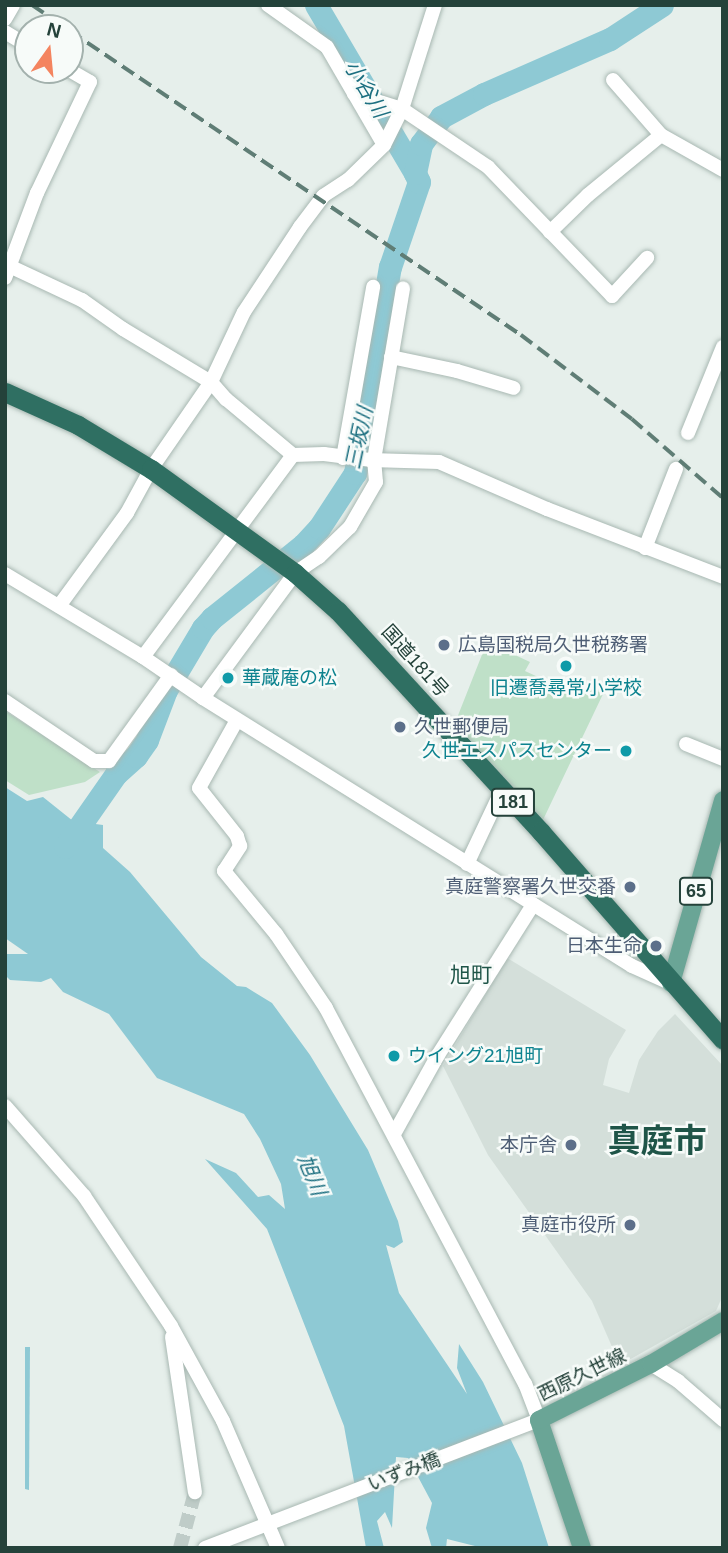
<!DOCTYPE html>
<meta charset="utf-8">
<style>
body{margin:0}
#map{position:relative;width:728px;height:1553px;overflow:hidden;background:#e6efeb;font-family:Arial,"Noto Sans JP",sans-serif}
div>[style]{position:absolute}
.built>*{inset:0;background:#d4dfda}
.green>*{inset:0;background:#bfe0c8}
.water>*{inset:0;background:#8ec9d4}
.river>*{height:23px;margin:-11.5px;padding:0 11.5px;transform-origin:11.5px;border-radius:11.5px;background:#8ec9d4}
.minor-tunnel>*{height:14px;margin-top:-7px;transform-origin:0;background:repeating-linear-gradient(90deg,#bfccc8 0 14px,transparent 0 21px)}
.roads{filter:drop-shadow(0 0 2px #a8b8b2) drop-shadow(0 0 2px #a8b8b2)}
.minor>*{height:14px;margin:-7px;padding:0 7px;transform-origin:7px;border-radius:7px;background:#fff}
.major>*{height:18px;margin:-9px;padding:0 9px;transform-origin:9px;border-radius:9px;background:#6aa596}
.highway>*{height:19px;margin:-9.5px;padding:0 9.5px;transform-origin:9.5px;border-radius:9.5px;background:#2f6f62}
.rail>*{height:3.5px;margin-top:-1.75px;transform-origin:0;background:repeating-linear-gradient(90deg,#5f7d75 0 14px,transparent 0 21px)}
.dots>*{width:19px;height:19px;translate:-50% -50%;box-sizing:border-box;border:4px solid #f7fbf9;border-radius:50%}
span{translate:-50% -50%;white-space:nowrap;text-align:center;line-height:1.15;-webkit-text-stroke:5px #f7fbf9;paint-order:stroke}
.shield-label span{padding:2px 5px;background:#f7fbf9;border:2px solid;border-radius:5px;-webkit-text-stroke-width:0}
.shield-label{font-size:18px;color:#24423a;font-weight:700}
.service-label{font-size:19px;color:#4e5e75}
.left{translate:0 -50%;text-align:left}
.right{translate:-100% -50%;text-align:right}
.street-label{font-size:19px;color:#24423a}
.culture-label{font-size:19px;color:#0d838f}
.water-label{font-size:21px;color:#1c6f80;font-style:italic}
.neighbourhood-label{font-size:21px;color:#1f5548}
.town-label{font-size:33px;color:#1f5548;font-weight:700}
.frame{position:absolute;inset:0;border:7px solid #24423a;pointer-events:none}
.north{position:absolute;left:14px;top:14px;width:70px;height:70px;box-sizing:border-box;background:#f7fbf9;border:2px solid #a3b1ad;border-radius:50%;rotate:15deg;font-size:19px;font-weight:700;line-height:28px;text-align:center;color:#24423a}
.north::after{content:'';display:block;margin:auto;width:24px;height:32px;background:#f4845f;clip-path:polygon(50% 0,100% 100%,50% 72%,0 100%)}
</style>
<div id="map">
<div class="built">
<div style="clip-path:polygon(507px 958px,626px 1030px,609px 1059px,603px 1085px,629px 1093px,639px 1060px,658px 1031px,675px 1014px,723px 1066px,723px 1295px,716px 1311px,620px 1365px,592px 1301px,488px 1155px,443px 1066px)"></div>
</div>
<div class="green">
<div style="clip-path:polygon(487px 642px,530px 662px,525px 671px,575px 694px,582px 683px,603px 694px,542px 822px,455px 723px)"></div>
<div style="clip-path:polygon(5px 711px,100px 772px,85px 782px,29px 795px,5px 780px)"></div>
</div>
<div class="water">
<div style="clip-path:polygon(5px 787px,27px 801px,43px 797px,73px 821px,103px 825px,103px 848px,130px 872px,201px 957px,237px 986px,246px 987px,272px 1003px,310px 1055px,368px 1150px,398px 1221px,403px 1242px,394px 1248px,386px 1245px,399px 1293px,467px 1394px,457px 1368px,459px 1344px,483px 1382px,522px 1463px,549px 1548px,483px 1548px,447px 1539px,446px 1548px,432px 1548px,426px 1528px,432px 1503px,408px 1458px,396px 1457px,392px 1528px,385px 1512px,377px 1521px,384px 1548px,366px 1548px,344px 1426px,267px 1229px,205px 1159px,236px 1173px,258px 1197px,269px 1195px,285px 1209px,281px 1184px,260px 1139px,244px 1114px,157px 1078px,109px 1014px,63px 992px,51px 978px,41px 982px,10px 980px,5px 975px,5px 954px,28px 954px,5px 938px)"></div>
<div style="clip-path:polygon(25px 1347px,30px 1347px,29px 1490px,25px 1489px)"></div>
</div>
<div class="river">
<div style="left:316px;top:5px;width:195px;rotate:59.5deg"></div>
<div style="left:65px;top:847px;width:89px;rotate:-55.1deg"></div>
<div style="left:116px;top:774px;width:27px;rotate:-42deg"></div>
<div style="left:136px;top:756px;width:19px;rotate:-55deg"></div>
<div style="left:147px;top:740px;width:53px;rotate:-69.2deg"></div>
<div style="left:166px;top:690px;width:72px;rotate:-59.2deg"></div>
<div style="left:203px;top:628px;width:13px;rotate:-48deg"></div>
<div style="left:212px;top:618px;width:117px;rotate:-38.7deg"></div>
<div style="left:303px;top:545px;width:23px;rotate:-47deg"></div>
<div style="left:319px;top:528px;width:66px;rotate:-56.8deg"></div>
<div style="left:355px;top:473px;width:209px;rotate:-80.4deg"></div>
<div style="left:390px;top:267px;width:90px;rotate:-71.2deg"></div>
<div style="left:419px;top:182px;width:10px;rotate:-114deg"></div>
<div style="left:415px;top:173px;width:30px;rotate:-78deg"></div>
<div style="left:421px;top:144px;width:34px;rotate:-53deg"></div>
<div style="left:441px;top:117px;width:49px;rotate:-28.1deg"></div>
<div style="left:484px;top:94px;width:137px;rotate:-23.6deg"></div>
<div style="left:610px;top:39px;width:62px;rotate:-33.2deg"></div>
</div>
<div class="minor-tunnel">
<div style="left:180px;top:1548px;width:58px;rotate:-75deg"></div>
</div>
<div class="roads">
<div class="minor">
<div style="left:268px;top:5px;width:72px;rotate:35.4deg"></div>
<div style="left:327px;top:47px;width:113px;rotate:59.8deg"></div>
<div style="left:5px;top:19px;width:16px;rotate:-60deg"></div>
<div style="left:5px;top:32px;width:27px;rotate:31deg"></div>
<div style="left:613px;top:80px;width:73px;rotate:48.9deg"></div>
<div style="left:661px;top:135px;width:71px;rotate:29.4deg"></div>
<div style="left:354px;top:94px;width:50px;rotate:17.4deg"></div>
<div style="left:402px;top:109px;width:104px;rotate:34deg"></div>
<div style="left:488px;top:167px;width:179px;rotate:46.1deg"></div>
<div style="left:612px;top:296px;width:52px;rotate:-47.4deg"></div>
<div style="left:550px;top:232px;width:53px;rotate:-44.2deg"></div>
<div style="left:588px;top:195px;width:94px;rotate:-39.4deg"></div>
<div style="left:5px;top:264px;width:85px;rotate:25.1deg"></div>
<div style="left:82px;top:300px;width:50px;rotate:35.3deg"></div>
<div style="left:123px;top:329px;width:103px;rotate:31.1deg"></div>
<div style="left:211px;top:382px;width:23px;rotate:49deg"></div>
<div style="left:226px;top:399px;width:87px;rotate:39.9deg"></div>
<div style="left:293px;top:455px;width:31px;rotate:-2deg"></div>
<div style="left:324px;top:454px;width:46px;rotate:7.4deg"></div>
<div style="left:370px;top:460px;width:69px;rotate:1.7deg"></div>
<div style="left:439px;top:462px;width:118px;rotate:23.5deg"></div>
<div style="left:547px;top:509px;width:189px;rotate:21.1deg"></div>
<div style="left:5px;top:278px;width:91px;rotate:-69.4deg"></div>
<div style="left:37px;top:193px;width:123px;rotate:-64.5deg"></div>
<div style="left:90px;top:82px;width:24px;rotate:-150deg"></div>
<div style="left:391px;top:357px;width:67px;rotate:12deg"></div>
<div style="left:457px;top:371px;width:59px;rotate:16.6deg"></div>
<div style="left:688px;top:433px;width:93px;rotate:-67.9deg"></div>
<div style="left:343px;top:458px;width:174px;rotate:-80deg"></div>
<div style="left:645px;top:548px;width:85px;rotate:-68.6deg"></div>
<div style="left:5px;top:574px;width:161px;rotate:31deg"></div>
<div style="left:143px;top:657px;width:73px;rotate:34.3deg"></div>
<div style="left:203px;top:698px;width:506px;rotate:31.99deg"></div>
<div style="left:632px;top:966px;width:42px;rotate:24.1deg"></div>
<div style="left:59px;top:606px;width:115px;rotate:-53.8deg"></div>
<div style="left:127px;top:513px;width:50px;rotate:-61.4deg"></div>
<div style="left:151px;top:469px;width:106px;rotate:-55.4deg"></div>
<div style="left:211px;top:382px;width:77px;rotate:-64.8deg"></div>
<div style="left:244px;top:312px;width:102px;rotate:-56.6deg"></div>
<div style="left:300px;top:227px;width:39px;rotate:-53deg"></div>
<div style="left:323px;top:196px;width:30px;rotate:-33deg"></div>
<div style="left:348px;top:180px;width:50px;rotate:-44.2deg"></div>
<div style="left:384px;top:145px;width:40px;rotate:-63.4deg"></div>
<div style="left:402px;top:109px;width:109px;rotate:-72.4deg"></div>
<div style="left:143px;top:657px;width:252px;rotate:-53.4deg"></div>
<div style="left:203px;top:698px;width:155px;rotate:-53.6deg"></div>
<div style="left:295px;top:573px;width:29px;rotate:-34deg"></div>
<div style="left:319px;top:557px;width:43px;rotate:-44.1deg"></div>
<div style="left:350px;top:527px;width:52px;rotate:-60deg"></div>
<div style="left:376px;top:482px;width:22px;rotate:-95deg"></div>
<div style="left:374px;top:460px;width:174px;rotate:-80.4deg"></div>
<div style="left:5px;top:701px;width:107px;rotate:34deg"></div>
<div style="left:94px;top:761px;width:15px"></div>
<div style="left:109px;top:761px;width:106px;rotate:-54.2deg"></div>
<div style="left:686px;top:744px;width:40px;rotate:22deg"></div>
<div style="left:467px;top:864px;width:82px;rotate:-64.7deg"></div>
<div style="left:5px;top:1106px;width:120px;rotate:48.7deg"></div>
<div style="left:84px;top:1196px;width:156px;rotate:56.2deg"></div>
<div style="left:171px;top:1326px;width:108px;rotate:61.3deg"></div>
<div style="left:223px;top:1421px;width:138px;rotate:66.6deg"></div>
<div style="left:394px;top:1134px;width:90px;rotate:-60.9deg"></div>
<div style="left:438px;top:1055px;width:178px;rotate:-57.7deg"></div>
<div style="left:172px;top:1337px;width:157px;rotate:81.6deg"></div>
<div style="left:651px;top:1364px;width:32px;rotate:32deg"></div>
<div style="left:678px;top:1381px;width:60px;rotate:40.9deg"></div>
<div style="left:205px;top:1548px;width:358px;rotate:-21deg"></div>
<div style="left:539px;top:1420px;width:39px;rotate:-111deg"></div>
<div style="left:525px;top:1384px;width:425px;rotate:-117.9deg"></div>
<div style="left:326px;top:1008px;width:89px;rotate:-124deg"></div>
<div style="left:276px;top:934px;width:82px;rotate:-129.5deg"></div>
<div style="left:224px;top:871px;width:30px;rotate:-57deg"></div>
<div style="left:240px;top:846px;width:10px;rotate:-107deg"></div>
<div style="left:237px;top:836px;width:61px;rotate:-128.4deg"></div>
<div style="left:199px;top:788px;width:78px;rotate:-60.8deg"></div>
</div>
<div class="major">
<div style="left:671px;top:983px;width:190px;rotate:-74.1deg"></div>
<div style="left:582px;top:1548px;width:135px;rotate:-108.6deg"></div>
<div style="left:539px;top:1420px;width:125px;rotate:-26.6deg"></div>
<div style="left:651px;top:1364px;width:84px;rotate:-30.8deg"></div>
</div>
<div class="highway">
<div style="left:5px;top:392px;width:80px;rotate:24.3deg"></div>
<div style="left:78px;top:425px;width:85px;rotate:31.1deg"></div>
<div style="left:151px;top:469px;width:178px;rotate:35.8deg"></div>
<div style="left:295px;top:573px;width:57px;rotate:41.5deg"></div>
<div style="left:338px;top:611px;width:300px;rotate:47.4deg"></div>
<div style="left:541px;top:832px;width:276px;rotate:48.8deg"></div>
</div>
</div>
<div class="rail">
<div style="left:32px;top:5px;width:41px;rotate:34.1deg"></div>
<div style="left:70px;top:31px;width:544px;rotate:33.98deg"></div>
<div style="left:521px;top:335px;width:139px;rotate:37.1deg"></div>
<div style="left:632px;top:419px;width:121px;rotate:41deg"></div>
</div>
<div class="dots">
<div style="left:444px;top:645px;background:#5c6f8a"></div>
<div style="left:566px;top:666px;background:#0f9aa8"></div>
<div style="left:228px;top:678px;background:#0f9aa8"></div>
<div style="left:400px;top:727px;background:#5c6f8a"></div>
<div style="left:626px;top:751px;background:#0f9aa8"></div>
<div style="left:630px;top:887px;background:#5c6f8a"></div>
<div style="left:656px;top:946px;background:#5c6f8a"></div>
<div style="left:394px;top:1056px;background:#0f9aa8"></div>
<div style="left:571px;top:1145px;background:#5c6f8a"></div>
<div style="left:630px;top:1225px;background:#5c6f8a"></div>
</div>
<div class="shield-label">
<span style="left:513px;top:802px">181</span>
<span style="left:696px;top:891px">65</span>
</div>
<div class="service-label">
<span class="left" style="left:458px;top:645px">広島国税局久世税務署</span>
<span class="left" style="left:414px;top:727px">久世郵便局</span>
<span class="right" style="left:616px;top:887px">真庭警察署久世交番</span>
<span class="right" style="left:642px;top:946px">日本生命</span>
<span class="right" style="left:557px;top:1145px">本庁舎</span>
<span class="right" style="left:616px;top:1225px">真庭市役所</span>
</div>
<div class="street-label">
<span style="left:415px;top:661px;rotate:48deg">国道181号</span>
<span style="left:582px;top:1375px;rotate:-26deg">西原久世線</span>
<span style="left:404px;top:1472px;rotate:-21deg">いずみ橋</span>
</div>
<div class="culture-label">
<span class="left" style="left:242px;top:678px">華蔵庵の松</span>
<span style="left:566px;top:688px">旧遷喬尋常小学校</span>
<span class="right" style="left:612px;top:751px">久世エスパスセンター</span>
<span class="left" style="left:408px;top:1056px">ウイング21旭町</span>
</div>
<div class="water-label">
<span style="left:366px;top:89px;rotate:59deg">小谷川</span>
<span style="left:359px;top:438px;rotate:-78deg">三坂川</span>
<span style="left:312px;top:1175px;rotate:68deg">旭川</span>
</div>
<div class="neighbourhood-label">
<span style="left:471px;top:975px">旭町</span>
</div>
<div class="town-label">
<span style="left:657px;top:1141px">真庭市</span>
</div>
<div class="frame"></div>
<div class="north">N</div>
</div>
